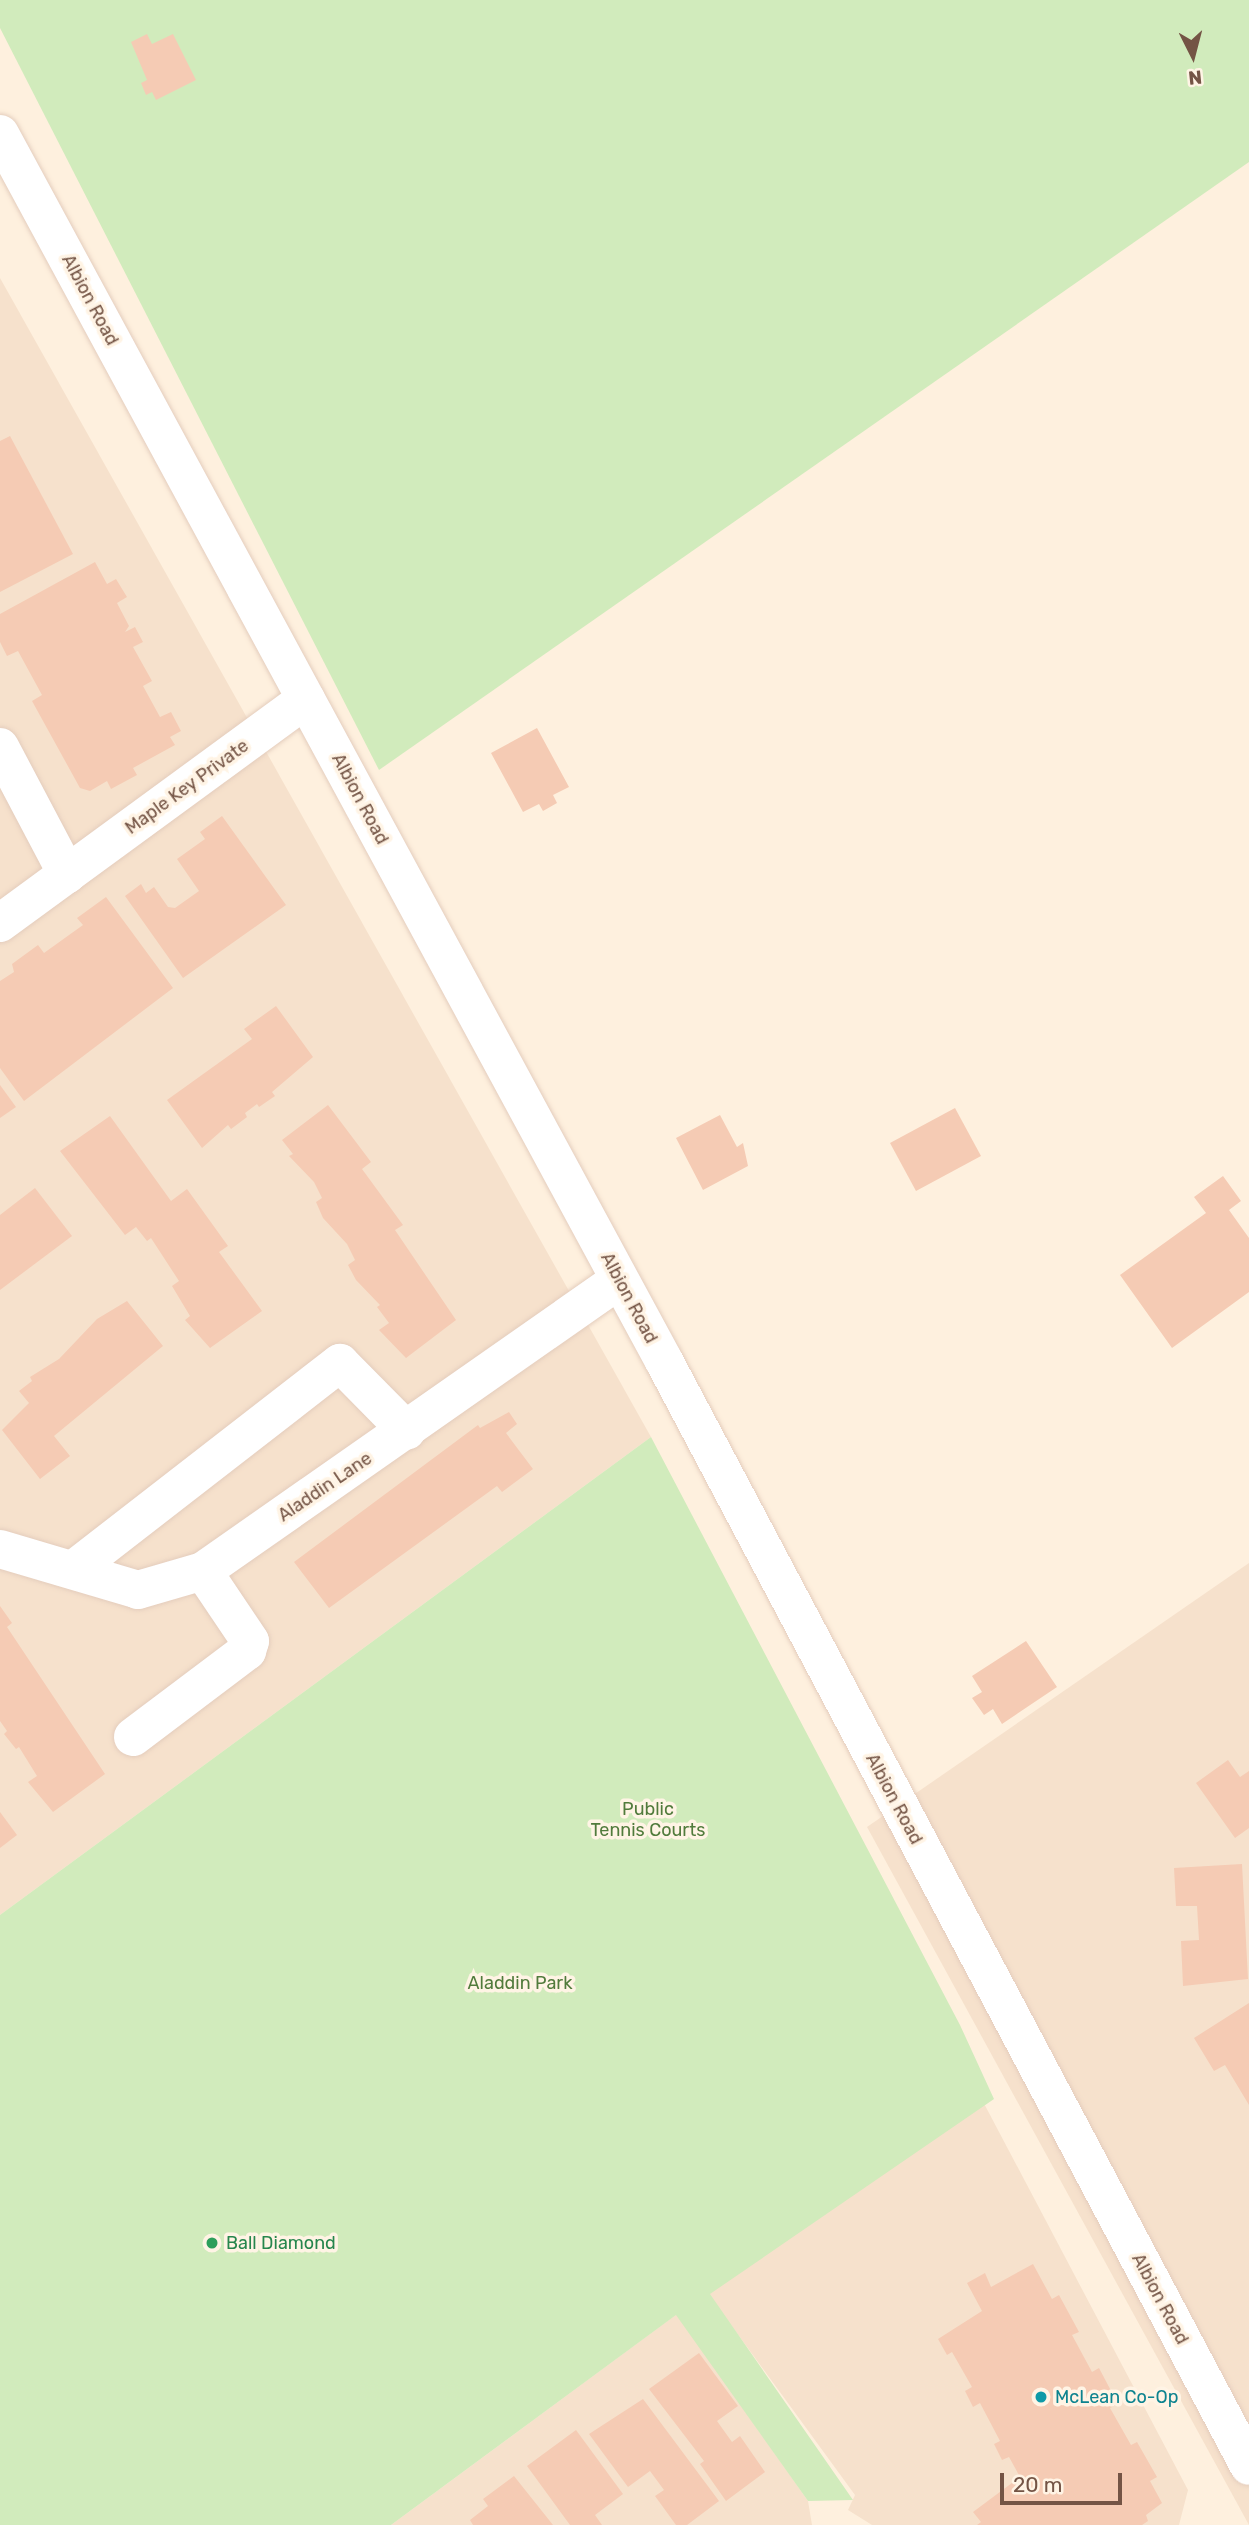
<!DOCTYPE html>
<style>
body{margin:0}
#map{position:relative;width:1249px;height:2525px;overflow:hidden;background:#fef0de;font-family:Rubik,sans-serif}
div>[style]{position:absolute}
.residential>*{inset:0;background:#f6e1cc}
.green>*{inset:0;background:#d1ebbc}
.building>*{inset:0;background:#f5cbb4}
.roads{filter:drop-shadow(0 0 2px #e4cdbd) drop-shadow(0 0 2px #e4cdbd)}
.minor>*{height:38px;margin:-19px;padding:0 19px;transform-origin:19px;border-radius:19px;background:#fff}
.dots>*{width:19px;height:19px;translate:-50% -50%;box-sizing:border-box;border:4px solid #fff4e5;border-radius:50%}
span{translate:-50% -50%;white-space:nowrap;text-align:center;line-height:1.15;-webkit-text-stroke:7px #fff4e5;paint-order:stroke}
.street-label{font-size:18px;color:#745445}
.park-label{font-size:18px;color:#517b3c}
.leisure-label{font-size:18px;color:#27864d}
.left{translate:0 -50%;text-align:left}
.culture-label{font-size:18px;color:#0d838f}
.north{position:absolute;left:1158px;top:21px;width:70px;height:70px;-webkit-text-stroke:5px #fff4e5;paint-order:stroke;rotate:174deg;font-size:19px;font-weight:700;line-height:28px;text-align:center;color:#745445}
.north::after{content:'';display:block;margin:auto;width:24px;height:32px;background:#745445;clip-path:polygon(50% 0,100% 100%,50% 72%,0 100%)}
.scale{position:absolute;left:1000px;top:2473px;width:122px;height:32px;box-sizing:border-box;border:4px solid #745445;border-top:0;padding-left:9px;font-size:21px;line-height:24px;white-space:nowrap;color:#745445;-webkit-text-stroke:5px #fff4e5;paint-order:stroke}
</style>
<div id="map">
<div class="residential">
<div style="clip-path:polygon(0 278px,651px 1437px,0 1915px)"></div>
<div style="clip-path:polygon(1249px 1563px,1249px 2525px,867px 1827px)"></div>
<div style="clip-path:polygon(979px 2094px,1188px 2490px,1179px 2525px,872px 2525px,848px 2510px,855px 2495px,707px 2292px)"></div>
<div style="clip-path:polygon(677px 2314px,808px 2501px,812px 2525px,391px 2525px)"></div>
</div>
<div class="green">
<div style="clip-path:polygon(0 0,1249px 0,1249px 162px,379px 770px,0 28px)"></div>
<div style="clip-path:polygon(651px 1437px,960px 2025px,994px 2099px,710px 2294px,853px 2500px,808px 2501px,676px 2315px,391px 2525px,0 2525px,0 1915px)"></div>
</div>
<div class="building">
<div style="clip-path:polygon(147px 34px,152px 44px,173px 34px,196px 80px,156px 100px,152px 92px,146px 95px,141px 83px,147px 80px,131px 42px)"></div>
<div style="clip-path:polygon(10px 436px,73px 554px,0 592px,0 441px)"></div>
<div style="clip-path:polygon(95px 562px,107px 584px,116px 579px,127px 597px,117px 603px,129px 626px,125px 632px,135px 627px,143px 642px,133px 647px,152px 681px,143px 686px,160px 717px,171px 712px,181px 731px,170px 737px,175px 745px,133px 768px,137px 775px,111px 789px,107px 781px,90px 791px,80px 788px,32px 701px,42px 695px,18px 651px,7px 656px,0 642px,0 614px)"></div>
<div style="clip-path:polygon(537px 728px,569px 787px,553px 795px,557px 803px,543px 811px,539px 804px,523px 812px,491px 753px)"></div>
<div style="clip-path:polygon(222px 816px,286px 905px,183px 978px,125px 896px,141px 884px,146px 893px,154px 887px,168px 907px,175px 908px,199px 891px,177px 859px,205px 839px,200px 832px)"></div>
<div style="clip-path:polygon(106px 897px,173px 988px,24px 1101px,0 1068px,0 981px,14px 972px,12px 964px,38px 945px,44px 953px,83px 925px,77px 918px)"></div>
<div style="clip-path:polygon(276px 1006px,313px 1057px,272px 1092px,275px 1096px,259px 1107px,257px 1104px,245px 1113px,247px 1117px,231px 1129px,228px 1125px,202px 1148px,167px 1100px,252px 1039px,244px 1029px)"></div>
<div style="clip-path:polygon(0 1085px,16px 1107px,0 1118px)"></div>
<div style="clip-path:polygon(328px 1105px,371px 1162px,362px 1169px,403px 1225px,395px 1230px,456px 1320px,406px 1358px,379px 1330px,389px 1323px,377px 1307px,380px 1305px,356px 1280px,348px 1265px,355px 1260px,347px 1244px,323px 1218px,316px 1202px,322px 1198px,314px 1182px,289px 1156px,293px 1154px,282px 1140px)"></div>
<div style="clip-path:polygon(955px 1108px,981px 1156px,916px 1191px,890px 1143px)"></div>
<div style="clip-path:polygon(720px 1115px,737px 1147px,743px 1143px,748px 1166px,703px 1190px,676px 1138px)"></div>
<div style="clip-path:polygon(110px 1116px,171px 1201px,187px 1189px,228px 1246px,219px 1252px,262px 1311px,210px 1348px,185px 1320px,190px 1316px,172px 1286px,179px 1281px,151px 1238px,147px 1241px,136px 1227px,125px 1235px,60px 1151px)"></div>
<div style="clip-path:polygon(1223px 1176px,1241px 1201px,1229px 1210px,1249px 1238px,1249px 1292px,1172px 1348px,1120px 1275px,1206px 1213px,1194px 1197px)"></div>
<div style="clip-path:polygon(35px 1188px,72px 1236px,0 1290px,0 1215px)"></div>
<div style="clip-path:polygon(127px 1301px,163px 1346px,54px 1436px,70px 1456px,40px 1479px,2px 1430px,29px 1403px,19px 1391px,32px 1381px,30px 1377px,59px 1359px,97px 1319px)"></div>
<div style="clip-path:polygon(509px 1412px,517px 1424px,506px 1433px,533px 1469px,502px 1492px,497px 1486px,329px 1608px,294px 1562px,478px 1425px,480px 1428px)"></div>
<div style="clip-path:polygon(0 1606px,12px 1623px,7px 1627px,105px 1774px,53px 1812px,28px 1782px,37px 1776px,19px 1747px,16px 1749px,4px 1734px,7px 1731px,0 1721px)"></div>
<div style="clip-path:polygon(1026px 1641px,1057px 1687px,1002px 1724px,993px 1709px,984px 1715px,972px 1698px,982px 1692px,972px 1676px)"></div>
<div style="clip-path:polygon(1228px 1760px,1240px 1777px,1249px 1771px,1249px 1828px,1235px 1838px,1196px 1783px)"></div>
<div style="clip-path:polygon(0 1812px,17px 1835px,0 1848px)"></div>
<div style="clip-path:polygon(1242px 1864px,1248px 1979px,1183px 1986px,1181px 1941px,1199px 1940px,1197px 1906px,1176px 1906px,1174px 1868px)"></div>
<div style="clip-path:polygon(1249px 2003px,1249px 2105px,1225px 2065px,1214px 2071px,1194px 2038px)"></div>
<div style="clip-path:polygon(1033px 2264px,1052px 2299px,1059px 2295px,1079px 2332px,1072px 2335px,1092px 2372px,1099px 2368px,1118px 2404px,1110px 2408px,1131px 2445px,1137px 2442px,1157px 2477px,1150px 2481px,1162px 2503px,1146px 2515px,1148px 2521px,1142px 2525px,977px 2525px,981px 2522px,973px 2512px,1020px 2477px,1009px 2457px,1002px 2460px,994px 2444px,1000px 2441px,980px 2403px,973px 2407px,965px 2391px,972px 2387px,952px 2352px,947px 2355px,938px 2339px,982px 2311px,967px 2283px,985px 2273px,991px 2287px)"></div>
<div style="clip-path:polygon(699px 2353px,738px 2406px,717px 2421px,732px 2442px,740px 2436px,765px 2472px,726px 2501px,700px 2464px,704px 2461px,649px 2389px)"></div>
<div style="clip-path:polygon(643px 2399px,719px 2501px,687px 2525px,676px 2525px,655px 2496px,664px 2490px,650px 2471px,628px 2487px,589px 2434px)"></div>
<div style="clip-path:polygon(576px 2430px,623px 2494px,595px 2515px,602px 2525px,570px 2525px,527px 2466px)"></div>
<div style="clip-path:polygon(514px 2476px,553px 2525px,473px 2525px,470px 2520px,488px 2506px,483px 2499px)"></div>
</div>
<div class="roads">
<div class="minor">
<div style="left:0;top:134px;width:1395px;rotate:61.58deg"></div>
<div style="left:664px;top:1361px;width:1250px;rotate:62.1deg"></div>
<div style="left:0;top:747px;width:144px;rotate:62.2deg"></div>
<div style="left:0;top:923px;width:379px;rotate:-36.2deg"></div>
<div style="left:0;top:1549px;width:144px;rotate:16.5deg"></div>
<div style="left:138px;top:1590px;width:68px;rotate:-16.3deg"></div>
<div style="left:203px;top:1571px;width:508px;rotate:-34.97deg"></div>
<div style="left:73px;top:1570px;width:338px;rotate:-37.8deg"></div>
<div style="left:340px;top:1363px;width:95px;rotate:45.4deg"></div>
<div style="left:133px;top:1737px;width:143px;rotate:-37deg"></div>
<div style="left:247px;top:1651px;width:10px;rotate:-73deg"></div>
<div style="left:250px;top:1641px;width:84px;rotate:-123.9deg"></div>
</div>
</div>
<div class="dots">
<div style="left:212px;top:2243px;background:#2e9e5b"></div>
<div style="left:1041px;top:2397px;background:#0f9aa8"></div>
</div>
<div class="street-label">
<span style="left:90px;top:300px;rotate:62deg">Albion Road</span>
<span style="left:187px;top:787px;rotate:-36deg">Maple Key Private</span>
<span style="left:360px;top:799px;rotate:62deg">Albion Road</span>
<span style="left:629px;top:1298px;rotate:62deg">Albion Road</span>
<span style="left:325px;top:1487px;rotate:-34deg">Aladdin Lane</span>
<span style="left:894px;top:1799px;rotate:62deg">Albion Road</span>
<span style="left:1160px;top:2299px;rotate:62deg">Albion Road</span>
</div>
<div class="park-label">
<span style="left:648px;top:1820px">Public<br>Tennis Courts</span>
<span style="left:520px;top:1983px">Aladdin Park</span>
</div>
<div class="leisure-label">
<span class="left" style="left:226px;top:2243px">Ball Diamond</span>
</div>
<div class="culture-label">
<span class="left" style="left:1055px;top:2397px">McLean Co-Op</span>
</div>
<div class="north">N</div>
<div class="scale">20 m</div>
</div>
